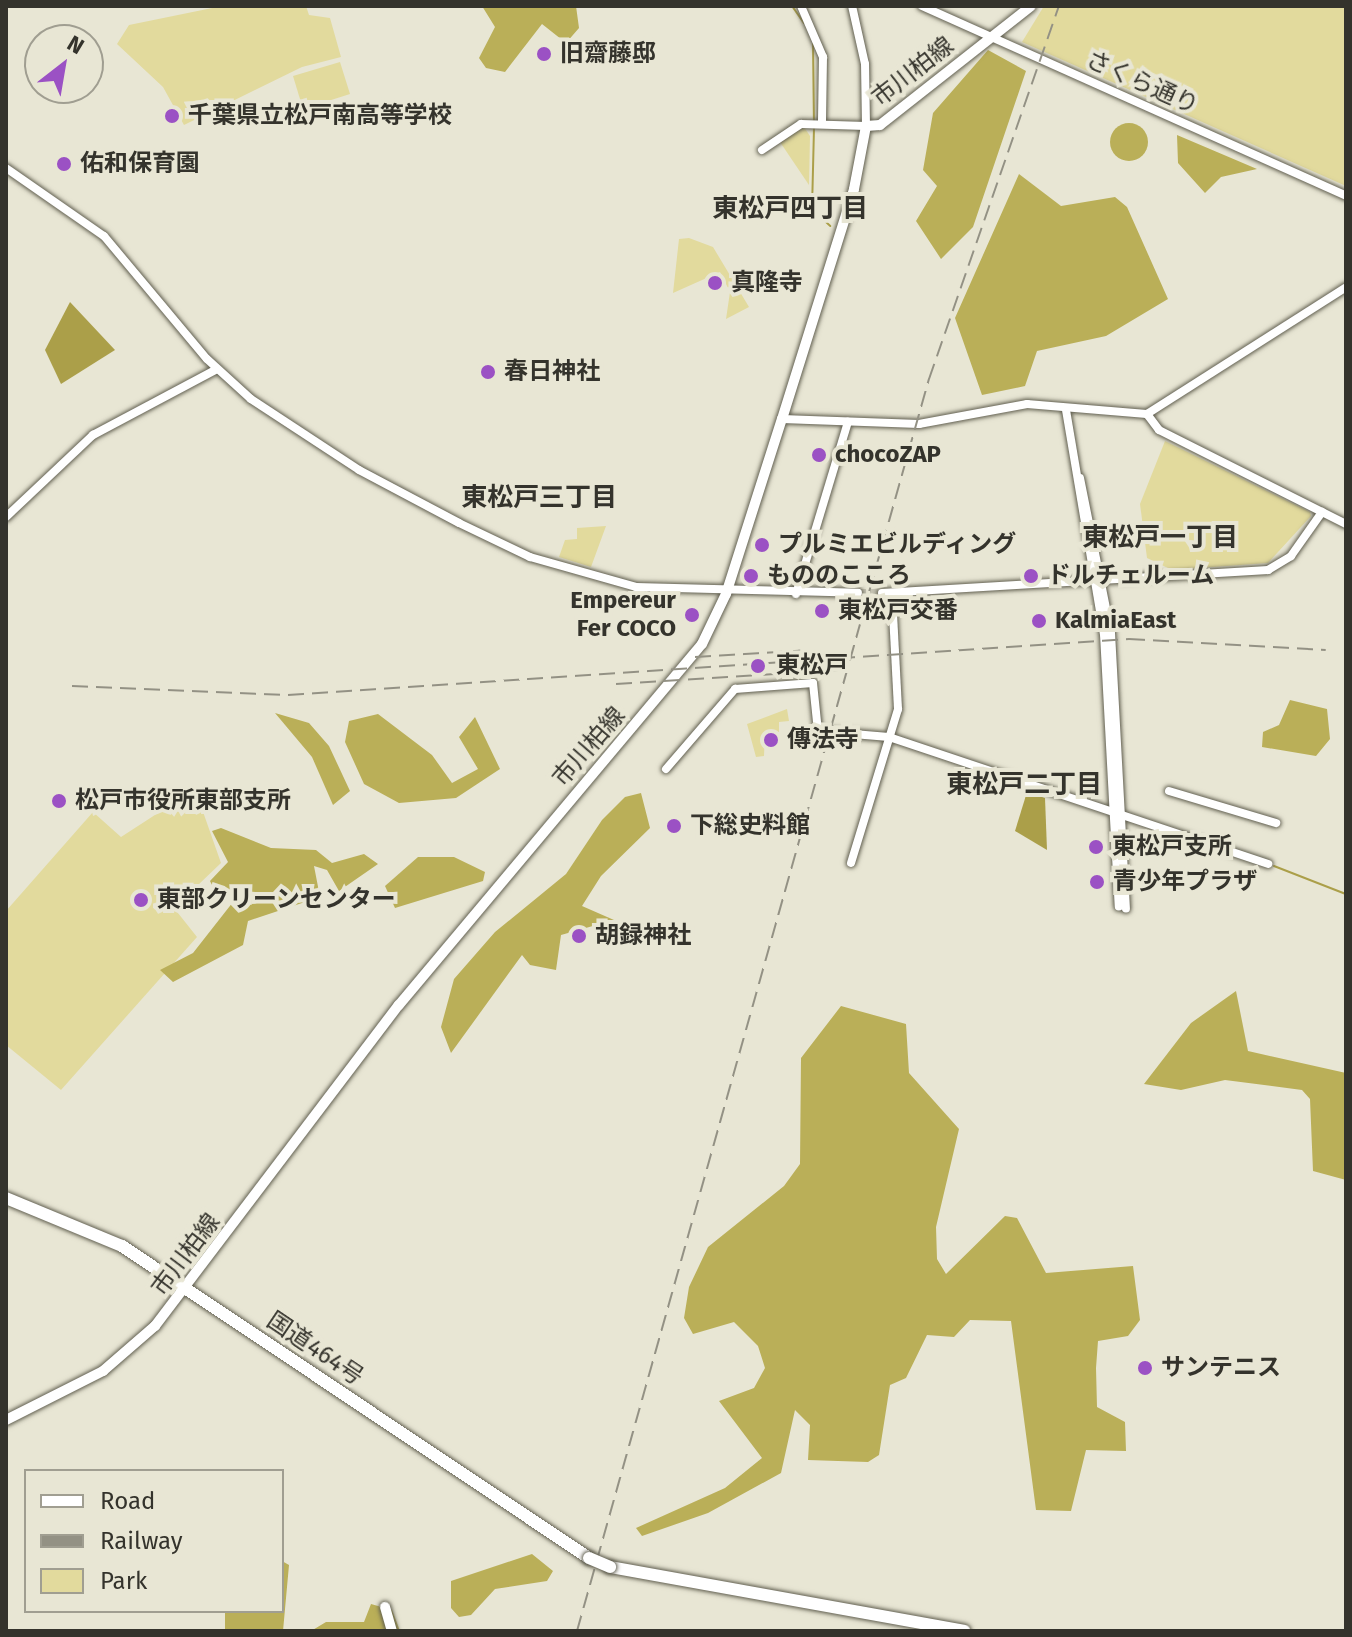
<!DOCTYPE html>
<meta charset="utf-8">
<style>
body{margin:0}
#map{position:relative;width:1352px;height:1637px;overflow:hidden;background:#e8e6d4;font-family:"Fira Sans","Noto Sans JP",sans-serif}
div>[style]{position:absolute}
.green>*{inset:0;background:#e2da9d}
.forest>*{inset:0;background:#baaf58}
.round{border-radius:50%}
.water>*{inset:0;background:#ab9f49}
.stream>*{height:2px;margin:-1px;padding:0 1px;transform-origin:1px;border-radius:1px;background:#ab9f49}
.minor-tunnel>*{height:8px;margin-top:-4px;transform-origin:0;background:repeating-linear-gradient(90deg,#c4c2b2 0 8px,transparent 0 12px)}
.roads{filter:drop-shadow(0 0 2px #615f50) drop-shadow(0 0 2px #615f50)}
.minor>*{height:8px;margin:-4px;padding:0 4px;transform-origin:4px;border-radius:4px;background:#fff}
.major>*{height:10px;margin:-5px;padding:0 5px;transform-origin:5px;border-radius:5px;background:#fff}
.highway>*{height:12px;margin:-6px;padding:0 6px;transform-origin:6px;border-radius:6px;background:#fff}
.rail>*{height:2px;margin-top:-1px;transform-origin:0;background:repeating-linear-gradient(90deg,#939184 0 16px,transparent 0 24px)}
.bridges{filter:drop-shadow(0 0 2px #615f50) drop-shadow(0 0 2px #615f50)}
.highway-bridge>*{height:12px;margin:-6px;padding:0 6px;transform-origin:6px;border-radius:6px;background:#fff}
.dots>*{width:22px;height:22px;translate:-50% -50%;box-sizing:border-box;border:4px solid #e8e6d4;border-radius:50%}
span{translate:-50% -50%;white-space:nowrap;text-align:center;line-height:1.15;-webkit-text-stroke:8px #e8e6d4;paint-order:stroke}
.poi-label{font-size:24px;color:#34332c;font-weight:700}
.left{translate:0 -50%;text-align:left}
.right{translate:-100% -50%;text-align:right}
.street-label{font-size:24px;color:#34332c}
.neighbourhood-label{font-size:26px;color:#34332c;font-weight:700}
.frame{position:absolute;inset:0;border:8px solid #34332c;pointer-events:none}
.legend{position:absolute;left:24px;top:1469px;width:260px;height:144px;box-sizing:border-box;background:#e8e6d4;border:2px solid #a09e91;margin:0;padding:10px 14px;list-style:none;font-size:24px;color:#34332c}
.legend li{display:flex;align-items:center;gap:16px;height:40px}
.legend b{width:40px;border:2px solid #a09e91}
.north{position:absolute;left:24px;top:24px;width:80px;height:80px;box-sizing:border-box;background:#e8e6d4;border:2px solid #a09e91;border-radius:50%;rotate:31deg;font-size:22px;font-weight:700;line-height:32px;text-align:center;color:#34332c}
.north::after{content:'';display:block;margin:auto;width:28px;height:36px;background:#9b51c4;clip-path:polygon(50% 0,100% 100%,50% 72%,0 100%)}
</style>
<div id="map">
<div class="green">
<div style="clip-path:polygon(222px 6px,306px 6px,309px 15px,330px 18px,341px 57px,302px 67px,184px 125px,163px 87px,117px 44px,129px 25px)"></div>
<div style="clip-path:polygon(1044px 6px,1346px 6px,1346px 186px,1022px 42px)"></div>
<div style="clip-path:polygon(340px 62px,350px 94px,303px 109px,293px 76px)"></div>
<div style="clip-path:polygon(804px 127px,810px 136px,809px 185px,780px 142px)"></div>
<div style="clip-path:polygon(689px 238px,713px 247px,749px 307px,726px 319px,730px 292px,720px 272px,673px 293px,679px 239px)"></div>
<div style="clip-path:polygon(1165px 441px,1310px 512px,1311px 516px,1268px 563px,1172px 570px,1147px 558px,1140px 504px)"></div>
<div style="clip-path:polygon(606px 526px,591px 567px,559px 557px,565px 540px,577px 539px,577px 528px)"></div>
<div style="clip-path:polygon(787px 709px,789px 721px,779px 722px,779px 732px,765px 731px,764px 756px,756px 757px,747px 724px)"></div>
<div style="clip-path:polygon(195px 789px,221px 863px,174px 908px,197px 937px,61px 1090px,6px 1045px,6px 911px,93px 812px,121px 837px)"></div>
</div>
<div class="forest">
<div style="clip-path:polygon(482px 6px,576px 6px,579px 28px,566px 43px,542px 24px,505px 72px,486px 68px,479px 58px,495px 27px)"></div>
<div style="clip-path:polygon(988px 50px,1026px 71px,973px 227px,941px 259px,916px 221px,937px 186px,923px 170px,933px 113px)"></div>
<div class="round" style="left:1110px;top:123px;width:38px;height:38px"></div>
<div style="clip-path:polygon(1177px 135px,1257px 169px,1221px 177px,1205px 193px,1178px 163px)"></div>
<div style="clip-path:polygon(1019px 174px,1061px 206px,1115px 197px,1127px 207px,1168px 299px,1106px 336px,1037px 351px,1025px 386px,982px 395px,955px 318px)"></div>
<div style="clip-path:polygon(1290px 700px,1327px 709px,1330px 739px,1316px 756px,1262px 747px,1263px 732px,1279px 725px)"></div>
<div style="clip-path:polygon(275px 713px,309px 723px,329px 746px,350px 791px,333px 805px,312px 757px)"></div>
<div style="clip-path:polygon(378px 714px,432px 755px,452px 783px,478px 769px,459px 737px,475px 717px,500px 769px,456px 798px,399px 803px,364px 784px,345px 742px,349px 721px)"></div>
<div style="clip-path:polygon(641px 793px,650px 828px,601px 876px,582px 906px,614px 920px,561px 935px,556px 970px,530px 965px,522px 955px,451px 1053px,441px 1027px,454px 979px,495px 932px,566px 874px,602px 820px,625px 797px)"></div>
<div style="clip-path:polygon(221px 828px,271px 848px,316px 850px,332px 863px,364px 854px,378px 864px,339px 891px,327px 870px,314px 866px,320px 897px,248px 921px,243px 945px,173px 982px,160px 970px,193px 953px,233px 902px,252px 905px,240px 887px,220px 901px,210px 881px,228px 862px,212px 831px)"></div>
<div style="clip-path:polygon(418px 857px,454px 857px,485px 872px,483px 881px,395px 908px,385px 886px)"></div>
<div style="clip-path:polygon(1236px 991px,1248px 1051px,1346px 1073px,1346px 1180px,1313px 1171px,1310px 1099px,1302px 1090px,1225px 1080px,1181px 1090px,1144px 1084px,1191px 1023px)"></div>
<div style="clip-path:polygon(841px 1006px,906px 1024px,909px 1073px,959px 1129px,936px 1227px,937px 1259px,946px 1274px,1005px 1216px,1017px 1218px,1046px 1273px,1133px 1266px,1140px 1320px,1128px 1336px,1098px 1341px,1096px 1368px,1097px 1407px,1125px 1422px,1126px 1451px,1086px 1450px,1071px 1511px,1036px 1510px,1011px 1321px,970px 1320px,954px 1337px,927px 1335px,906px 1378px,890px 1385px,879px 1455px,868px 1462px,808px 1460px,810px 1425px,795px 1410px,781px 1473px,708px 1513px,642px 1536px,636px 1528px,725px 1488px,762px 1458px,719px 1401px,754px 1388px,765px 1368px,758px 1346px,734px 1322px,693px 1334px,684px 1318px,689px 1287px,708px 1247px,784px 1186px,800px 1164px,801px 1058px)"></div>
<div style="clip-path:polygon(532px 1554px,553px 1571px,547px 1581px,495px 1589px,471px 1615px,459px 1617px,451px 1608px,451px 1581px)"></div>
<div style="clip-path:polygon(282px 1561px,289px 1565px,283px 1631px,225px 1631px,225px 1611px,282px 1611px)"></div>
<div style="clip-path:polygon(371px 1604px,392px 1610px,400px 1631px,311px 1631px,326px 1622px,364px 1622px)"></div>
</div>
<div class="water">
<div style="clip-path:polygon(70px 302px,115px 350px,61px 384px,45px 350px)"></div>
<div style="clip-path:polygon(1027px 792px,1045px 798px,1047px 850px,1015px 831px)"></div>
</div>
<div class="stream">
<div style="left:792px;top:6px;width:21px;rotate:55deg"></div>
<div style="left:813px;top:44px;width:77px;rotate:89.3deg"></div>
<div style="left:814px;top:128px;width:81px;rotate:91.4deg"></div>
<div style="left:812px;top:209px;width:25px;rotate:43deg"></div>
<div style="left:1274px;top:866px;width:77px;rotate:21.3deg"></div>
</div>
<div class="minor-tunnel">
<div style="left:858px;top:593px;width:24px"></div>
</div>
<div class="roads">
<div class="minor">
<div style="left:801px;top:6px;width:56px;rotate:66.7deg"></div>
<div style="left:823px;top:57px;width:67px;rotate:90.9deg"></div>
<div style="left:922px;top:6px;width:465px;rotate:24.1deg"></div>
<div style="left:762px;top:150px;width:47px;rotate:-33.7deg"></div>
<div style="left:801px;top:124px;width:65px;rotate:1.8deg"></div>
<div style="left:866px;top:126px;width:62px;rotate:-90.9deg"></div>
<div style="left:865px;top:64px;width:59px;rotate:-102.6deg"></div>
<div style="left:6px;top:168px;width:119px;rotate:34.8deg"></div>
<div style="left:104px;top:236px;width:160px;rotate:50.1deg"></div>
<div style="left:207px;top:359px;width:59px;rotate:42.3deg"></div>
<div style="left:251px;top:399px;width:129px;rotate:33.3deg"></div>
<div style="left:359px;top:470px;width:113px;rotate:27.9deg"></div>
<div style="left:459px;top:523px;width:79px;rotate:25.6deg"></div>
<div style="left:530px;top:557px;width:110px;rotate:15.8deg"></div>
<div style="left:636px;top:587px;width:222px;rotate:1.5deg"></div>
<div style="left:1066px;top:410px;width:227px;rotate:80.4deg"></div>
<div style="left:1104px;top:634px;width:273px;rotate:86.9deg"></div>
<div style="left:1147px;top:414px;width:20px;rotate:53deg"></div>
<div style="left:1159px;top:430px;width:209px;rotate:26.7deg"></div>
<div style="left:782px;top:419px;width:137px;rotate:2.1deg"></div>
<div style="left:919px;top:424px;width:110px;rotate:-10.5deg"></div>
<div style="left:1027px;top:404px;width:120px;rotate:4.8deg"></div>
<div style="left:1147px;top:414px;width:236px;rotate:-32.5deg"></div>
<div style="left:1080px;top:478px;width:158px;rotate:78.7deg"></div>
<div style="left:1111px;top:633px;width:276px;rotate:86.9deg"></div>
<div style="left:6px;top:517px;width:120px;rotate:-43.3deg"></div>
<div style="left:93px;top:435px;width:140px;rotate:-28deg"></div>
<div style="left:882px;top:593px;width:387px;rotate:-3.4deg"></div>
<div style="left:1268px;top:570px;width:27px;rotate:-31deg"></div>
<div style="left:1291px;top:556px;width:54px;rotate:-54.8deg"></div>
<div style="left:796px;top:594px;width:180px;rotate:-73.2deg"></div>
<div style="left:666px;top:769px;width:106px;rotate:-49.2deg"></div>
<div style="left:735px;top:689px;width:78px;rotate:-4.4deg"></div>
<div style="left:813px;top:683px;width:48px;rotate:84.1deg"></div>
<div style="left:818px;top:731px;width:71px;rotate:4.8deg"></div>
<div style="left:889px;top:737px;width:400px;rotate:18.5deg"></div>
<div style="left:1169px;top:791px;width:112px;rotate:16.7deg"></div>
<div style="left:851px;top:863px;width:161px;rotate:-73deg"></div>
<div style="left:898px;top:709px;width:116px;rotate:-93deg"></div>
</div>
<div class="major">
<div style="left:6px;top:1420px;width:109px;rotate:-26.8deg"></div>
<div style="left:103px;top:1371px;width:69px;rotate:-40.9deg"></div>
<div style="left:155px;top:1326px;width:403px;rotate:-52.8deg"></div>
<div style="left:399px;top:1005px;width:471px;rotate:-50deg"></div>
<div style="left:702px;top:644px;width:55px;rotate:-64.4deg"></div>
<div style="left:726px;top:594px;width:184px;rotate:-72.3deg"></div>
<div style="left:782px;top:419px;width:241px;rotate:-72.6deg"></div>
<div style="left:854px;top:189px;width:64px;rotate:-79.2deg"></div>
<div style="left:866px;top:126px;width:14px;rotate:-4deg"></div>
<div style="left:880px;top:125px;width:192px;rotate:-38.2deg"></div>
<div style="left:385px;top:1607px;width:25px;rotate:74deg"></div>
</div>
<div class="highway">
<div style="left:6px;top:1198px;width:126px;rotate:22.5deg"></div>
<div style="left:122px;top:1246px;width:562px;rotate:33.75deg"></div>
<div style="left:610px;top:1567px;width:360px;rotate:10.2deg"></div>
</div>
</div>
<div class="rail">
<div style="left:695px;top:657px;width:116px;rotate:-3.5deg"></div>
<div style="left:616px;top:684px;width:239px;rotate:-3.6deg"></div>
<div style="left:72px;top:686px;width:216px;rotate:2.4deg"></div>
<div style="left:288px;top:695px;width:843px;rotate:-3.81deg"></div>
<div style="left:1129px;top:639px;width:197px;rotate:3.2deg"></div>
<div style="left:577px;top:1631px;width:1301px;rotate:-74.3deg"></div>
<div style="left:929px;top:379px;width:395px;rotate:-70.8deg"></div>
</div>
<div class="bridges">
<div class="highway-bridge">
<div style="left:589px;top:1558px;width:23px;rotate:23deg"></div>
</div>
</div>
<div class="dots">
<div style="left:544px;top:54px;background:#9b51c4"></div>
<div style="left:172px;top:116px;background:#9b51c4"></div>
<div style="left:64px;top:164px;background:#9b51c4"></div>
<div style="left:715px;top:283px;background:#9b51c4"></div>
<div style="left:488px;top:372px;background:#9b51c4"></div>
<div style="left:819px;top:455px;background:#9b51c4"></div>
<div style="left:762px;top:545px;background:#9b51c4"></div>
<div style="left:751px;top:576px;background:#9b51c4"></div>
<div style="left:1031px;top:576px;background:#9b51c4"></div>
<div style="left:822px;top:611px;background:#9b51c4"></div>
<div style="left:692px;top:615px;background:#9b51c4"></div>
<div style="left:1039px;top:621px;background:#9b51c4"></div>
<div style="left:758px;top:666px;background:#9b51c4"></div>
<div style="left:771px;top:740px;background:#9b51c4"></div>
<div style="left:59px;top:801px;background:#9b51c4"></div>
<div style="left:674px;top:826px;background:#9b51c4"></div>
<div style="left:1096px;top:847px;background:#9b51c4"></div>
<div style="left:1097px;top:882px;background:#9b51c4"></div>
<div style="left:141px;top:900px;background:#9b51c4"></div>
<div style="left:579px;top:936px;background:#9b51c4"></div>
<div style="left:1145px;top:1368px;background:#9b51c4"></div>
</div>
<div class="poi-label">
<span class="left" style="left:560px;top:54px">旧齋藤邸</span>
<span class="left" style="left:188px;top:116px">千葉県立松戸南高等学校</span>
<span class="left" style="left:80px;top:164px">佑和保育園</span>
<span class="left" style="left:731px;top:283px">真隆寺</span>
<span class="left" style="left:504px;top:372px">春日神社</span>
<span class="left" style="left:835px;top:455px">chocoZAP</span>
<span class="left" style="left:778px;top:545px">プルミエビルディング</span>
<span class="left" style="left:767px;top:576px">もののこころ</span>
<span class="left" style="left:1047px;top:576px">ドルチェルーム</span>
<span class="right" style="left:676px;top:615px">Empereur<br>Fer COCO</span>
<span class="left" style="left:838px;top:611px">東松戸交番</span>
<span class="left" style="left:1055px;top:621px">KalmiaEast</span>
<span class="left" style="left:776px;top:666px">東松戸</span>
<span class="left" style="left:787px;top:740px">傳法寺</span>
<span class="left" style="left:75px;top:801px">松戸市役所東部支所</span>
<span class="left" style="left:690px;top:826px">下総史料館</span>
<span class="left" style="left:1112px;top:847px">東松戸支所</span>
<span class="left" style="left:1113px;top:882px">青少年プラザ</span>
<span class="left" style="left:157px;top:900px">東部クリーンセンター</span>
<span class="left" style="left:595px;top:936px">胡録神社</span>
<span class="left" style="left:1161px;top:1368px">サンテニス</span>
</div>
<div class="street-label">
<span style="left:913px;top:72px;rotate:-38deg">市川柏線</span>
<span style="left:1142px;top:83px;rotate:24deg">さくら通り</span>
<span style="left:589px;top:747px;rotate:-49deg">市川柏線</span>
<span style="left:186px;top:1255px;rotate:-53deg">市川柏線</span>
<span style="left:315px;top:1349px;rotate:34deg">国道464号</span>
</div>
<div class="neighbourhood-label">
<span style="left:790px;top:209px">東松戸四丁目</span>
<span style="left:539px;top:498px">東松戸三丁目</span>
<span style="left:1160px;top:538px">東松戸一丁目</span>
<span style="left:1024px;top:785px">東松戸二丁目</span>
</div>
<div class="frame"></div>
<ul class="legend">
<li><b style="height:10px;background:#fff"></b>Road</li>
<li><b style="height:10px;background:#939184"></b>Railway</li>
<li><b style="height:22px;background:#e2da9d"></b>Park</li>
</ul>
<div class="north">N</div>
</div>
